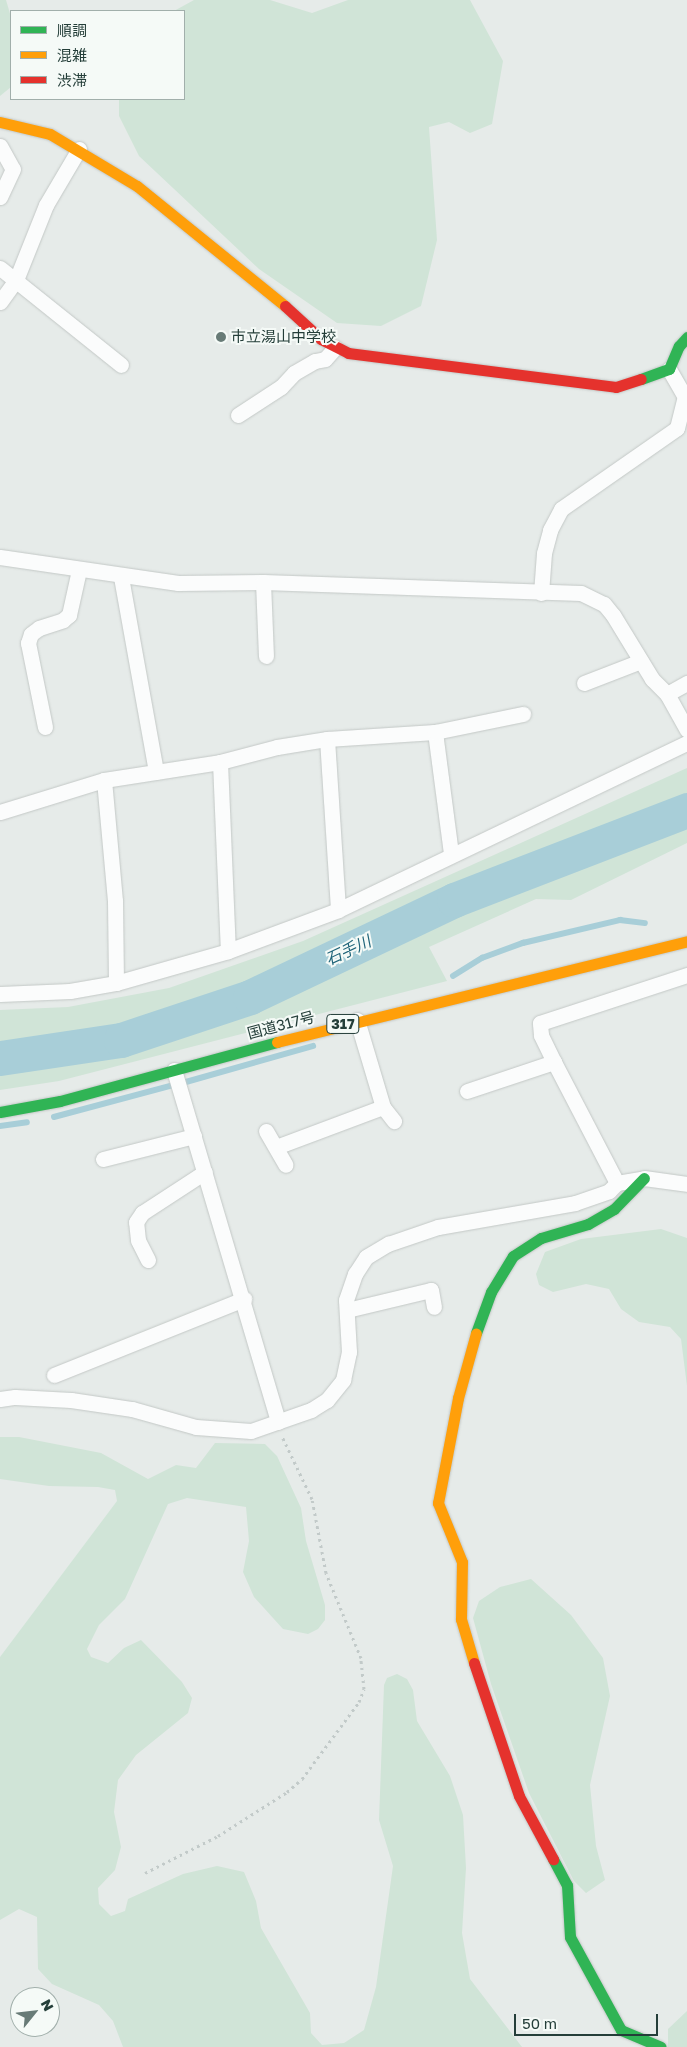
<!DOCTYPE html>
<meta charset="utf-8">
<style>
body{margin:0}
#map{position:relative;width:687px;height:2047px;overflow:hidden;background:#e6ebe9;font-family:"Golos Text","Noto Sans JP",sans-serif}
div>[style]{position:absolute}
.green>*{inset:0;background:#d0e4d7}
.stream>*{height:5.5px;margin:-2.75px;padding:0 2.75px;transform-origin:2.75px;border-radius:2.75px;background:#a8ced8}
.river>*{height:35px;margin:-17.5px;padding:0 17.5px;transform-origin:17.5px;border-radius:17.5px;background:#a8ced8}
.path>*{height:3px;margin-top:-1.5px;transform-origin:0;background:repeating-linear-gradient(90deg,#c2cac9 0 2.5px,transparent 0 6.5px)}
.roads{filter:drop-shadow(0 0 1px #c3c8c6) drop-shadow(0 0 1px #c3c8c6)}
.street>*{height:15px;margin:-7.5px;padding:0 7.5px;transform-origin:7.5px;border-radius:7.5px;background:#fbfcfc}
.fast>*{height:11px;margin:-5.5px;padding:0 5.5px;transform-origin:5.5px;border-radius:5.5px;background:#30b455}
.slow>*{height:11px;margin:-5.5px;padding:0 5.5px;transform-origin:5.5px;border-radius:5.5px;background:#ff9f0a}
.jam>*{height:11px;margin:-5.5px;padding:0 5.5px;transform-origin:5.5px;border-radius:5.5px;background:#e5322d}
.dots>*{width:14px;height:14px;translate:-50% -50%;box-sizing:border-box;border:2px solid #f5faf7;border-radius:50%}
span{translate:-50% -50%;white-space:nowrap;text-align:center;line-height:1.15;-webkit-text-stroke:4px #f5faf7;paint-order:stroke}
.shield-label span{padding:1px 4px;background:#f5faf7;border:1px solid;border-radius:4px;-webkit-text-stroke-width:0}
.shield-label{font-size:14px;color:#243e39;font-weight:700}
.poi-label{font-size:15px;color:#243e39}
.left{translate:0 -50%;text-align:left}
.street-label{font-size:15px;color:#243e39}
.water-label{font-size:16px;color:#1f6479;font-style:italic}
.legend{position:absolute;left:10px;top:10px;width:175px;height:90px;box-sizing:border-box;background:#f5faf7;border:1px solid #a1afab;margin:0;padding:6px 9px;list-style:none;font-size:15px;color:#243e39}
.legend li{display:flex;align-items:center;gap:10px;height:25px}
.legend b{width:25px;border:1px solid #a1afab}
.north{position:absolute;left:10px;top:1987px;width:50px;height:50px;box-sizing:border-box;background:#f5faf7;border:1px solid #a1afab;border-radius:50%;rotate:61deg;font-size:14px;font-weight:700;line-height:20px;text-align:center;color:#243e39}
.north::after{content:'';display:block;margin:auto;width:18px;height:22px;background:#687b77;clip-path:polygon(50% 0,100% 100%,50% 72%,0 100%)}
.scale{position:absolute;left:514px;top:2014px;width:144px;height:22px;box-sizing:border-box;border:2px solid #243e39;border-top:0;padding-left:6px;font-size:15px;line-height:18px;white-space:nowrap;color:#243e39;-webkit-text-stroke:4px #f5faf7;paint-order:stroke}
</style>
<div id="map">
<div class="green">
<div style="clip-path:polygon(0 0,6px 0,11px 17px,11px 87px,0 96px)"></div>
<div style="clip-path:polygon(194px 0,270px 0,312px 13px,348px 0,470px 0,503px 61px,492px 124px,470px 133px,449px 122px,429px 127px,437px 240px,421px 306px,381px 326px,337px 323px,259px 269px,139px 156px,119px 116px,119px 99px,184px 99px,184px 11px,174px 11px)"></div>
<div style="clip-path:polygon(687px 768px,687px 843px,571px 900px,536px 899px,429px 947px,447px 981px,59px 1081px,0 1090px,0 1010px,68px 1007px,169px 988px,303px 941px)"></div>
<div style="clip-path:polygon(661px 1229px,687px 1238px,687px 1386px,681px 1339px,670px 1327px,639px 1322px,621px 1309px,609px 1289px,586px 1284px,553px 1292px,539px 1285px,536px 1274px,545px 1252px,581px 1239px)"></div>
<div style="clip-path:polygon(0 1437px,19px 1437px,101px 1453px,148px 1479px,176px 1465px,196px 1468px,215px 1443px,265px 1444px,277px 1456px,301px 1508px,306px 1541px,325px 1605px,325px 1620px,318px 1629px,308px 1634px,283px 1629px,254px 1597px,243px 1572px,249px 1541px,246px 1507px,187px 1498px,168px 1504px,125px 1599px,99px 1625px,87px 1649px,91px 1657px,108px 1663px,124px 1648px,141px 1640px,182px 1682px,192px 1698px,188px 1713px,136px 1755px,118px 1780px,114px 1812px,121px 1847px,115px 1870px,98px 1888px,99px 1904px,111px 1916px,125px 1911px,128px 1899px,183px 1874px,217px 1866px,244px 1872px,256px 1901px,261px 1928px,310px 2013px,311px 2033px,322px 2045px,344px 2043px,364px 2030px,376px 1987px,393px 1866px,379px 1820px,384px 1685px,387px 1678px,397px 1674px,407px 1679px,413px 1690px,417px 1721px,450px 1776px,463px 1815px,466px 1868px,462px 1933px,470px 1979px,522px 2047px,123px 2047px,113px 2021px,99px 2005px,52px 1984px,38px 1969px,37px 1917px,19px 1909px,0 1920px,0 1657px,117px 1501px,115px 1490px,98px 1487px,49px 1486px,0 1479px)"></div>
<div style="clip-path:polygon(531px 1579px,571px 1615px,603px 1658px,610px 1696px,590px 1785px,596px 1846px,605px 1880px,586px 1893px,574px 1881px,529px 1793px,491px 1684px,473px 1618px,479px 1601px,500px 1587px)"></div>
<div style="clip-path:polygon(687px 2011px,687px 2047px,668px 2047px,668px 2029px)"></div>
</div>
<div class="stream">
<div style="left:453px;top:976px;width:34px;rotate:-32deg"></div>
<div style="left:482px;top:958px;width:44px;rotate:-20.1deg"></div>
<div style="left:523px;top:943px;width:100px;rotate:-13.3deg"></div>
<div style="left:620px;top:920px;width:25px;rotate:7deg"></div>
<div style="left:186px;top:1082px;width:132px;rotate:-15.8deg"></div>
<div style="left:54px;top:1117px;width:120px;rotate:-15deg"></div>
<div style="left:0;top:1126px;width:27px;rotate:-8deg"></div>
</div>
<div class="river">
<div style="left:0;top:1058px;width:122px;rotate:-8.5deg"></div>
<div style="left:121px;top:1040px;width:136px;rotate:-18.4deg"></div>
<div style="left:250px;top:997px;width:226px;rotate:-25.4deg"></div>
<div style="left:454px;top:900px;width:250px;rotate:-21.1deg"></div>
</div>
<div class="path">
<div style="left:145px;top:1873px;width:82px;rotate:-26.9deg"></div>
<div style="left:218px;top:1836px;width:82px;rotate:-32.5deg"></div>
<div style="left:287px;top:1792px;width:20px;rotate:-41deg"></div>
<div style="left:302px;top:1779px;width:96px;rotate:-53.5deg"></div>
<div style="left:359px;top:1702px;width:14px;rotate:-69deg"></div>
<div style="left:364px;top:1689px;width:31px;rotate:-96deg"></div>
<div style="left:361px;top:1658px;width:92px;rotate:-112.4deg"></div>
<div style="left:326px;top:1573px;width:75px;rotate:-100.7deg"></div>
<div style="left:312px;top:1499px;width:70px;rotate:-115.5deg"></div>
</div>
<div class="roads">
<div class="street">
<div style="left:0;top:146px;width:26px;rotate:61deg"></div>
<div style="left:13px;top:169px;width:31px;rotate:115deg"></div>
<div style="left:0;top:268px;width:155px;rotate:38.7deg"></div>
<div style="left:0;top:302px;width:27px;rotate:-54deg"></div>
<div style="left:16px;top:280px;width:81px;rotate:-68.2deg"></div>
<div style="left:46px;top:205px;width:65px;rotate:-59.5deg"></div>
<div style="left:238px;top:415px;width:51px;rotate:-33.1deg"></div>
<div style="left:281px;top:387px;width:19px;rotate:-47deg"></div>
<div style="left:294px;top:373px;width:24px;rotate:-30deg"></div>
<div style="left:315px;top:361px;width:10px;rotate:-11deg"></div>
<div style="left:325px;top:359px;width:15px;rotate:-48deg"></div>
<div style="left:0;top:557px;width:180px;rotate:8.3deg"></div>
<div style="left:178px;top:583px;width:85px;rotate:-0.7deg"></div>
<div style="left:263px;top:582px;width:318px;rotate:2deg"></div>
<div style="left:581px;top:593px;width:25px;rotate:26deg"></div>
<div style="left:604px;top:604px;width:14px;rotate:51deg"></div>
<div style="left:613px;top:615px;width:75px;rotate:58.6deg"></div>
<div style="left:652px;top:679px;width:21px;rotate:45deg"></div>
<div style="left:667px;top:694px;width:41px;rotate:60.9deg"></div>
<div style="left:121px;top:577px;width:198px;rotate:79.8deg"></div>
<div style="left:263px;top:582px;width:74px;rotate:87.7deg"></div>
<div style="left:541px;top:593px;width:40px;rotate:-85.7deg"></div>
<div style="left:544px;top:553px;width:24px;rotate:-75deg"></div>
<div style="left:550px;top:530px;width:24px;rotate:-62deg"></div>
<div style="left:561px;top:509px;width:141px;rotate:-34.9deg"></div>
<div style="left:677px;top:428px;width:32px;rotate:-76deg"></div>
<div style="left:685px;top:397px;width:32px;rotate:-120deg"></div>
<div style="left:584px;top:683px;width:61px;rotate:-21.1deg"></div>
<div style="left:667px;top:694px;width:23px;rotate:-29deg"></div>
<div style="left:45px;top:727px;width:86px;rotate:-101.4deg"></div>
<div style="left:28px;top:643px;width:9px;rotate:-72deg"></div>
<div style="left:31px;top:634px;width:10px;rotate:-37deg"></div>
<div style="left:39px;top:628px;width:25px;rotate:-18deg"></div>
<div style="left:63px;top:620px;width:8px;rotate:-40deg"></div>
<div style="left:69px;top:615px;width:46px;rotate:-77.5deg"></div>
<div style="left:435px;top:732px;width:122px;rotate:82.5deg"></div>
<div style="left:327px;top:739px;width:171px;rotate:86.3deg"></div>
<div style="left:220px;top:762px;width:189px;rotate:87.6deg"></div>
<div style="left:104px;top:780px;width:121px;rotate:84.8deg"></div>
<div style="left:115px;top:901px;width:82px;rotate:89.3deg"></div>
<div style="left:0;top:812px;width:109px;rotate:-17.1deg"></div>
<div style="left:104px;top:780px;width:117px;rotate:-8.8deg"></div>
<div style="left:220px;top:762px;width:59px;rotate:-14.7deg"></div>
<div style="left:277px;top:747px;width:51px;rotate:-9.1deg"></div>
<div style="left:327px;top:739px;width:108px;rotate:-3.7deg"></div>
<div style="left:435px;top:732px;width:90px;rotate:-11.6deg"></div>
<div style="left:0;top:994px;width:70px;rotate:-2.5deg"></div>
<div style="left:70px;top:991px;width:47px;rotate:-9.9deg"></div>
<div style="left:116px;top:983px;width:116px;rotate:-15.9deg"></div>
<div style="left:228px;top:951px;width:117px;rotate:-20.4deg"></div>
<div style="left:338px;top:910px;width:387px;rotate:-25.6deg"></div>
<div style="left:357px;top:1020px;width:91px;rotate:73.4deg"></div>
<div style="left:383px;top:1107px;width:18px;rotate:52deg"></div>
<div style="left:174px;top:1070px;width:367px;rotate:73.5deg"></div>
<div style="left:467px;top:1091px;width:92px;rotate:-18.4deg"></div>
<div style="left:266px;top:1131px;width:39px;rotate:60deg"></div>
<div style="left:276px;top:1147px;width:114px;rotate:-20.5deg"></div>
<div style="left:103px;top:1159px;width:94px;rotate:-14.2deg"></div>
<div style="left:617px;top:1183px;width:136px;rotate:-117.5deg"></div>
<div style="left:554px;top:1062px;width:30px;rotate:-116deg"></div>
<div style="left:541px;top:1035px;width:12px;rotate:-95deg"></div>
<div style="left:540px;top:1023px;width:155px;rotate:-18.1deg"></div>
<div style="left:148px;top:1260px;width:22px;rotate:-117deg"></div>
<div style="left:138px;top:1240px;width:18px;rotate:-96deg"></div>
<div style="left:136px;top:1222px;width:11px;rotate:-56deg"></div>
<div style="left:142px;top:1213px;width:75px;rotate:-33.1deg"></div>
<div style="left:347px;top:1310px;width:86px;rotate:-13.4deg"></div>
<div style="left:431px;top:1290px;width:17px;rotate:80deg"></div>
<div style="left:54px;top:1375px;width:205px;rotate:-21.8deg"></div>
<div style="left:0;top:1399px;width:15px;rotate:-8deg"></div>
<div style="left:15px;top:1397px;width:56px;rotate:3.1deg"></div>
<div style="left:71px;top:1400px;width:62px;rotate:8.4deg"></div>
<div style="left:132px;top:1409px;width:66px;rotate:15.7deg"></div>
<div style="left:196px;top:1427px;width:55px;rotate:4.2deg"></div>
<div style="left:251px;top:1431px;width:64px;rotate:-19.3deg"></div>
<div style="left:311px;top:1410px;width:19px;rotate:-32deg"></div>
<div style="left:327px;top:1400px;width:26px;rotate:-51deg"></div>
<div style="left:343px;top:1380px;width:29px;rotate:-78deg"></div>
<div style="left:349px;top:1352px;width:52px;rotate:-93.3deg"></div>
<div style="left:346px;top:1300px;width:28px;rotate:-71deg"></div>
<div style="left:355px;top:1274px;width:20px;rotate:-57deg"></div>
<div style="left:366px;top:1257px;width:26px;rotate:-31deg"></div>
<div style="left:388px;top:1244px;width:53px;rotate:-18.8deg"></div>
<div style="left:438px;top:1227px;width:139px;rotate:-9.9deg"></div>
<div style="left:575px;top:1203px;width:36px;rotate:-19deg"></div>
<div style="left:609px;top:1191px;width:11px;rotate:-45deg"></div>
<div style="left:617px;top:1183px;width:27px;rotate:-10deg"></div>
<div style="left:644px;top:1178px;width:43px;rotate:7.9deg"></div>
</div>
<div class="fast">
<div style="left:641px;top:379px;width:30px;rotate:-20deg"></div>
<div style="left:669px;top:369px;width:25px;rotate:-67deg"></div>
<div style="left:679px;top:346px;width:12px;rotate:-48deg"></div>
<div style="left:0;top:1112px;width:61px;rotate:-10.4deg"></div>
<div style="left:60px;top:1101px;width:225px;rotate:-15.2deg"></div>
<div style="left:476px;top:1333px;width:44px;rotate:-69.9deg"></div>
<div style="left:491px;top:1292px;width:42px;rotate:-58.6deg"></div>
<div style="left:513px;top:1256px;width:33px;rotate:-33deg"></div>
<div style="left:541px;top:1238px;width:49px;rotate:-16.6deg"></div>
<div style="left:588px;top:1224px;width:30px;rotate:-30deg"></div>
<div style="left:614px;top:1209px;width:43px;rotate:-45.9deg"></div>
<div style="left:553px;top:1859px;width:30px;rotate:62deg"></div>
<div style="left:567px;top:1885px;width:52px;rotate:86.7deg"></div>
<div style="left:570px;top:1937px;width:106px;rotate:61.3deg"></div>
<div style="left:621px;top:2030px;width:43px;rotate:23deg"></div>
</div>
<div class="slow">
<div style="left:0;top:122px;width:51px;rotate:13.5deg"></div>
<div style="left:50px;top:134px;width:101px;rotate:30.9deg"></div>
<div style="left:137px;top:186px;width:191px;rotate:39deg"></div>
<div style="left:277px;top:1042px;width:422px;rotate:-13.8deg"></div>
<div style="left:474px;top:1663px;width:46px;rotate:-106.5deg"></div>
<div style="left:461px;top:1619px;width:57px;rotate:-89deg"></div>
<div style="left:462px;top:1562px;width:64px;rotate:-112.1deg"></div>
<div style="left:438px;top:1503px;width:107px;rotate:-79.2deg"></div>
<div style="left:458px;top:1398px;width:67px;rotate:-74.5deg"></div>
</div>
<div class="jam">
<div style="left:285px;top:306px;width:49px;rotate:42.5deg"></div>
<div style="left:321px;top:339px;width:30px;rotate:27deg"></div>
<div style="left:348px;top:353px;width:270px;rotate:7.2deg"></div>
<div style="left:616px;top:387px;width:26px;rotate:-18deg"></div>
<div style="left:474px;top:1663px;width:140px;rotate:71.3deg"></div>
<div style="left:519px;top:1796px;width:72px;rotate:61.6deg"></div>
</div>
</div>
<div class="dots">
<div style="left:221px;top:337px;background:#687b77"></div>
</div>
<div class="shield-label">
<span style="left:343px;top:1024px">317</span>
</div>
<div class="poi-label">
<span class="left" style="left:231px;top:337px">市立湯山中学校</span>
</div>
<div class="street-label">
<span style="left:281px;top:1025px;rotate:-15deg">国道317号</span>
</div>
<div class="water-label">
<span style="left:348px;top:950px;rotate:-25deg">石手川</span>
</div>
<ul class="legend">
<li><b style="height:6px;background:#30b455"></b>順調</li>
<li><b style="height:6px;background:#ff9f0a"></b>混雑</li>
<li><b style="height:6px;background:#e5322d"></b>渋滞</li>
</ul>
<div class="north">N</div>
<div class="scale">50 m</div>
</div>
